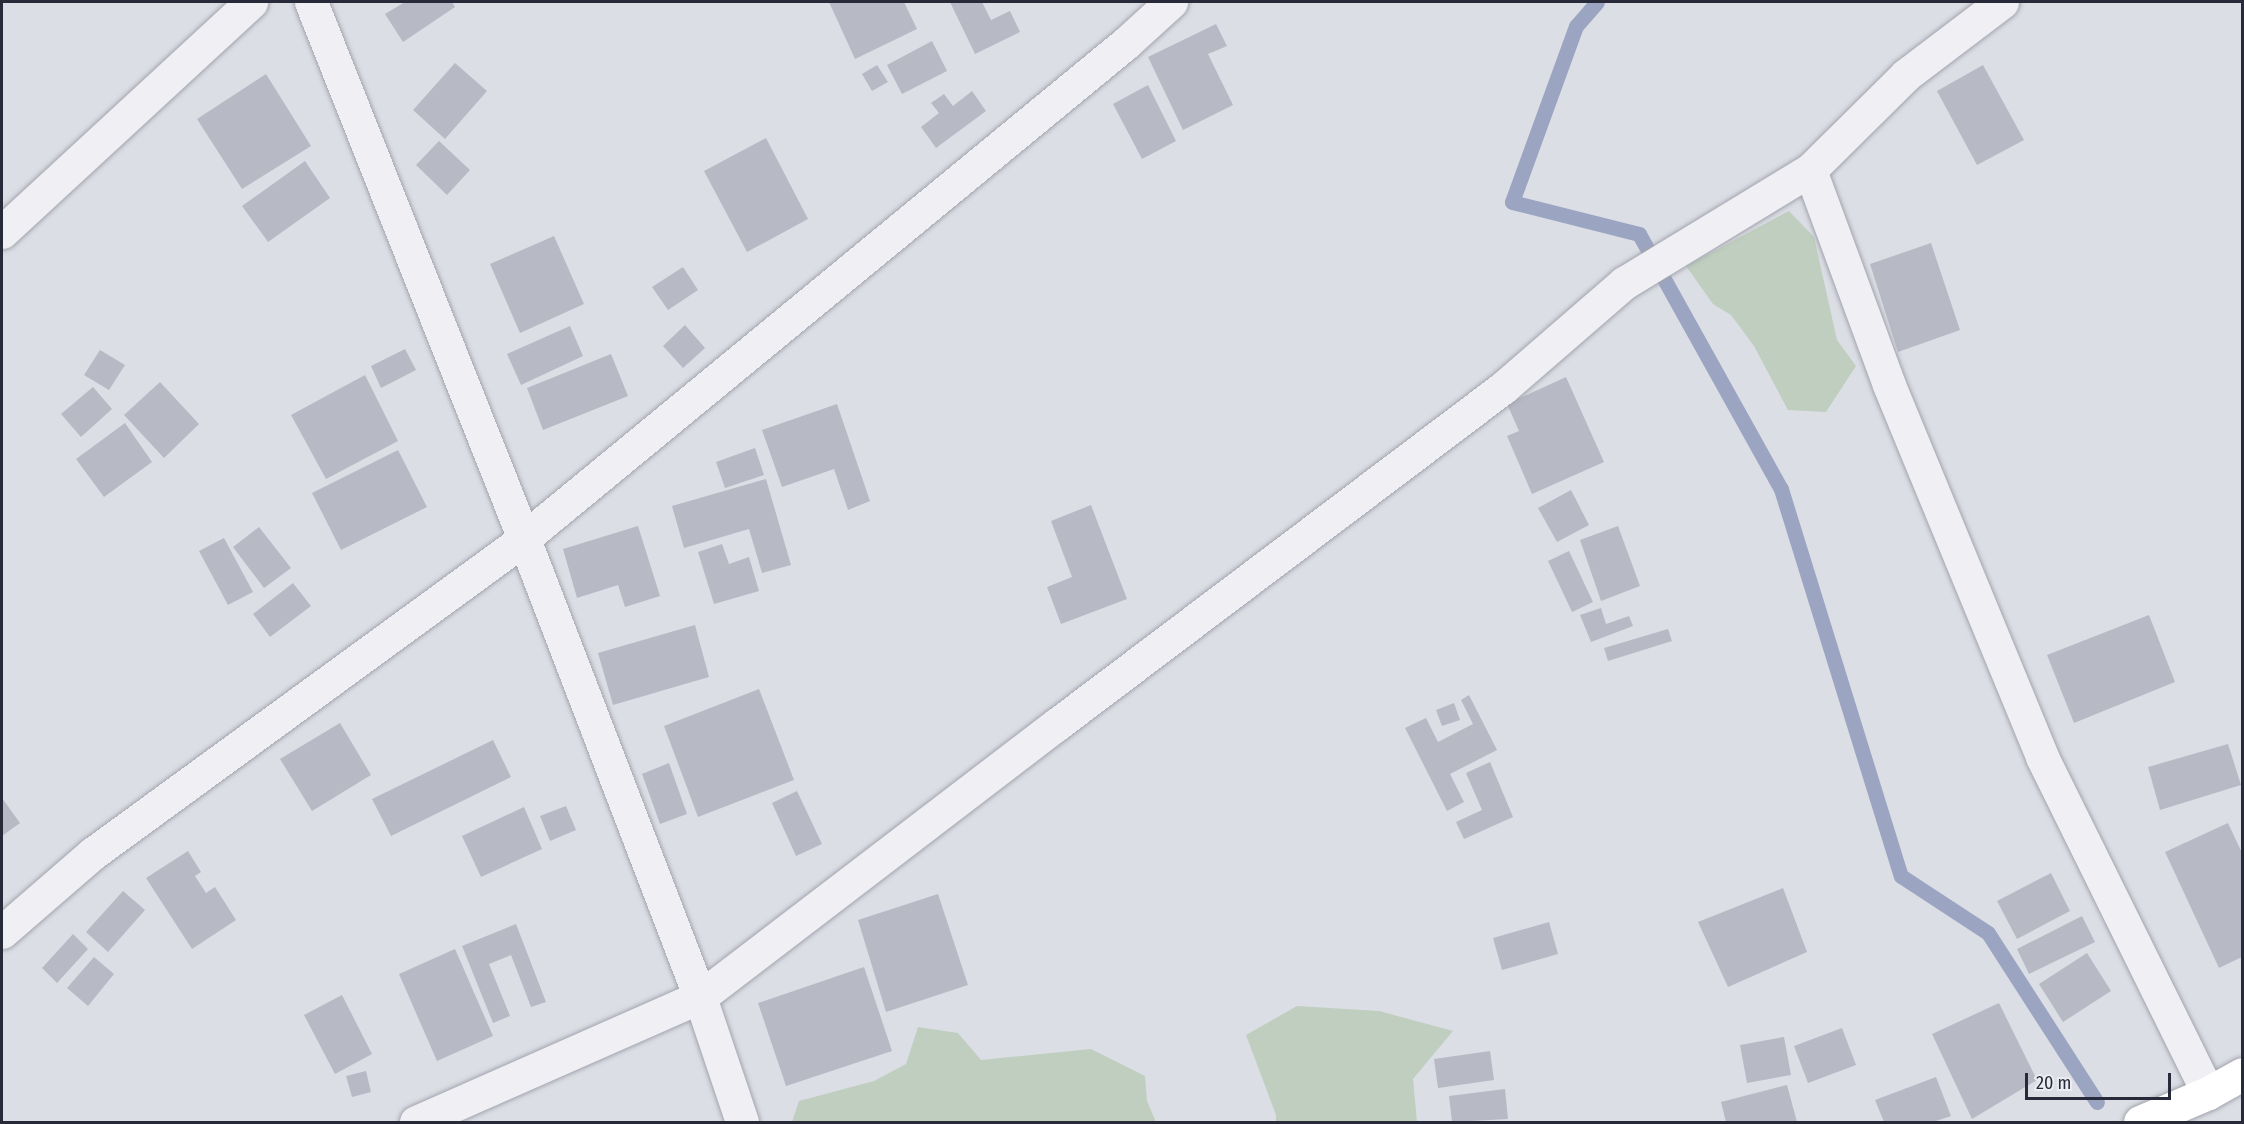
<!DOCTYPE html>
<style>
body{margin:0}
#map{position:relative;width:2244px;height:1124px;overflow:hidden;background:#dcdee5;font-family:"Fira Sans Condensed",sans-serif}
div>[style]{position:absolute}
.green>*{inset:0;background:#bfcebe}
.stream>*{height:15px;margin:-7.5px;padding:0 7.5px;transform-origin:7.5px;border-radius:7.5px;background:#9ba5c2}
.building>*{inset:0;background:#b7b9c4}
.roads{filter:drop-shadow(0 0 2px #a2a4ae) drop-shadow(0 0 2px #a2a4ae)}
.street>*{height:33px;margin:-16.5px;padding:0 16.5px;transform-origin:16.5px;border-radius:16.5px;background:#efeff4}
.secondary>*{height:33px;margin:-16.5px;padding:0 16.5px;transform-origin:16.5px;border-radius:16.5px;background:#fff}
span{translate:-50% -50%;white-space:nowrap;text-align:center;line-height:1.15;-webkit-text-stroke:4.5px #ebedf3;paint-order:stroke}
.frame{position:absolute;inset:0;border:3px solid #282a3a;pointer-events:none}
.scale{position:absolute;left:2025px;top:1073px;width:146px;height:27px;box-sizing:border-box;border:3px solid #282a3a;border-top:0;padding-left:8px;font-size:18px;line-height:21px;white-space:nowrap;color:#282a3a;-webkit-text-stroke:4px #ebedf3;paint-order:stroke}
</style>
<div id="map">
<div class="green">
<div style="clip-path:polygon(1789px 211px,1814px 237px,1837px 340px,1856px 366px,1826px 412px,1788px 410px,1754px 346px,1731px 315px,1713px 304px,1686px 266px)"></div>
<div style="clip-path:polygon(1297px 1006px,1379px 1011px,1453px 1031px,1413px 1079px,1417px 1122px,1276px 1122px,1276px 1115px,1246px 1035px)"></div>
<div style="clip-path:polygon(918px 1027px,958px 1033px,981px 1060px,1091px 1049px,1145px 1076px,1147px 1101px,1156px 1122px,792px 1122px,799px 1101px,874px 1081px,906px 1064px)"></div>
</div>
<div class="stream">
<div style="left:1597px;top:2px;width:32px;rotate:131deg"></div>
<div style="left:1576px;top:26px;width:187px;rotate:110deg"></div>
<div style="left:1512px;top:202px;width:131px;rotate:14.1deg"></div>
<div style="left:1639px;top:234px;width:292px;rotate:60.9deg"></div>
<div style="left:1781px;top:489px;width:405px;rotate:72.8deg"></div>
<div style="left:1901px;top:876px;width:104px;rotate:33.2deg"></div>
<div style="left:1988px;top:933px;width:201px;rotate:57.2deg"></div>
</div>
<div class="building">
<div style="clip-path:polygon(405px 2px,452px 2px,455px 7px,403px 42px,385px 14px)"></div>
<div style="clip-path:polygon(829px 2px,904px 2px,917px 29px,855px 59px)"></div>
<div style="clip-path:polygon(950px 2px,982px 2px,991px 20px,1010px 11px,1020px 32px,975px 54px)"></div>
<div style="clip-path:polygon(1216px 24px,1227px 46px,1208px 54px,1233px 105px,1183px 130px,1148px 57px)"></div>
<div style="clip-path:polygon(932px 41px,947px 71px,902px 94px,887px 65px)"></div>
<div style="clip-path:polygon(455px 63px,487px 91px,445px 139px,413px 110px)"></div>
<div style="clip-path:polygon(877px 65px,888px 82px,872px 91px,862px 74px)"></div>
<div style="clip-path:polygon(1983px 65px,2024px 140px,1977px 165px,1937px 91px)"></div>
<div style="clip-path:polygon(266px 74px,311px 146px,242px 189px,197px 119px)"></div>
<div style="clip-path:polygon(1148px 85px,1176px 141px,1142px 159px,1113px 104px)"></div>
<div style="clip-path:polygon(972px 91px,986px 111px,936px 148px,921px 127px,939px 113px,931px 103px,944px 94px,953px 106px)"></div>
<div style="clip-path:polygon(766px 138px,808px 219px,747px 252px,704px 171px)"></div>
<div style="clip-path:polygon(439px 141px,470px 170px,447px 195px,416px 165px)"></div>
<div style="clip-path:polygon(305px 161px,330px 198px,268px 242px,242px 206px)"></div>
<div style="clip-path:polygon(554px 236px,584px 304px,520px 333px,490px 264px)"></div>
<div style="clip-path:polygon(1931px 243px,1960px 330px,1898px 352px,1870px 264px)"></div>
<div style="clip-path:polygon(683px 267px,698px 290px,668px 310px,652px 287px)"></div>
<div style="clip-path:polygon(685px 325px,705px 348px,683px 368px,663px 346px)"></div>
<div style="clip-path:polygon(570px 326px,583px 356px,521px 385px,507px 354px)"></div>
<div style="clip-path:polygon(405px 349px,416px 370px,381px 388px,371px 366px)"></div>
<div style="clip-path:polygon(100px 350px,125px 365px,109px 390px,84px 375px)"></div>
<div style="clip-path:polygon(611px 354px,628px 396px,543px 430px,527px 388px)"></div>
<div style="clip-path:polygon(365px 375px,398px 441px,326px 479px,291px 415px)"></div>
<div style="clip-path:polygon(1566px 377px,1604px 462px,1532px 494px,1507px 436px,1519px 431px,1507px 404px)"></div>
<div style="clip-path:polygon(160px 382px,199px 424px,164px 458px,124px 415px)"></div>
<div style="clip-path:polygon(93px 387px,112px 409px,81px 437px,61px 414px)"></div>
<div style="clip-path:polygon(837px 404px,870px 501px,848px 510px,834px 469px,782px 487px,762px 430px)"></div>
<div style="clip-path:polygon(125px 423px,152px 462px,104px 497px,76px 459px)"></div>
<div style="clip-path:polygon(755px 448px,764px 475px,725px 488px,716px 462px)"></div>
<div style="clip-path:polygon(398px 450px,427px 507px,341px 550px,312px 493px)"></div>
<div style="clip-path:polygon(766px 479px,791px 565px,762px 573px,749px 529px,684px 548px,672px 506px)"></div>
<div style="clip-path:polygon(1571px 490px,1589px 525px,1557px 542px,1538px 508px)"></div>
<div style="clip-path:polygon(1091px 505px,1127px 599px,1061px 624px,1047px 587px,1072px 577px,1051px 521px)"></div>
<div style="clip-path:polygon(638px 526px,660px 596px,625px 607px,618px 585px,577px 598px,563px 549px)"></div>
<div style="clip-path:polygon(1618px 526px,1640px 586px,1601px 601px,1580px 540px)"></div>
<div style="clip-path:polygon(259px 527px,291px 568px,264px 588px,233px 547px)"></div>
<div style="clip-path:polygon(224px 538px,253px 592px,228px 605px,199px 551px)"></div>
<div style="clip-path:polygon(722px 544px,729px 564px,749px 557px,759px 591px,714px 604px,698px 552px)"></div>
<div style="clip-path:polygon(1569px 551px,1593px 602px,1572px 612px,1548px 561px)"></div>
<div style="clip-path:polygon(293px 583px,311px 606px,270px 637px,253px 614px)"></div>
<div style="clip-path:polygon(1601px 608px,1606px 624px,1629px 616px,1633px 626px,1591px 642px,1580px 615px)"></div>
<div style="clip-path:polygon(2149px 615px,2175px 682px,2074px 723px,2047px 655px)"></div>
<div style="clip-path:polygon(695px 625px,709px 677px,613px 705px,598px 653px)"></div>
<div style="clip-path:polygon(1668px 629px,1672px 641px,1608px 661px,1604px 648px)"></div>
<div style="clip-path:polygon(759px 689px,794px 780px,698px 817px,664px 726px)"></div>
<div style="clip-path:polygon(1469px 695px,1497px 750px,1450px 774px,1464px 802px,1447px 811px,1405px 728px,1426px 718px,1438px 742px,1473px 724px,1461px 700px)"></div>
<div style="clip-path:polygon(1454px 703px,1460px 720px,1442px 726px,1436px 710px)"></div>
<div style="clip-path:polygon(340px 723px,371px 775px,312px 811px,280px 759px)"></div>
<div style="clip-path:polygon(493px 740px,511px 777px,391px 836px,372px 799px)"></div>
<div style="clip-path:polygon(2228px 744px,2241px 785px,2160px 810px,2148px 767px)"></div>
<div style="clip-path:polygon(1490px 762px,1513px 817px,1464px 839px,1456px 822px,1482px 810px,1466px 773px)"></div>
<div style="clip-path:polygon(669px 763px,687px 814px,660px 824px,642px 774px)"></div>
<div style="clip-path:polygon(797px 791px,822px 844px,796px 856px,772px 803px)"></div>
<div style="clip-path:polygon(2px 798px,20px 823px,2px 836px)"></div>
<div style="clip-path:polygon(566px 806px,576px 830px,550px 841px,540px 816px)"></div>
<div style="clip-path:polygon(524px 807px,542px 849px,481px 877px,462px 836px)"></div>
<div style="clip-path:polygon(2228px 823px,2242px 853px,2242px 957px,2219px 968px,2165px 852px)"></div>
<div style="clip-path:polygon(188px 851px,201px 872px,195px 876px,206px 893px,215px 887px,236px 920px,192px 949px,146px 878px)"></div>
<div style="clip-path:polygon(2051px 873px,2070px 911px,2017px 939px,1997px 901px)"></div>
<div style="clip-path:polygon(1783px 888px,1807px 952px,1728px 987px,1698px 922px)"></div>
<div style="clip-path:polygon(123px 891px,145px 910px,108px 952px,86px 932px)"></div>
<div style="clip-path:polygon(938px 894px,968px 985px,886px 1012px,858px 920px)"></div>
<div style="clip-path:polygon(2082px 916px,2095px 942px,2029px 974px,2017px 949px)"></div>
<div style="clip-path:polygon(1549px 922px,1558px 954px,1502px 970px,1493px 938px)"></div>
<div style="clip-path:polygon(516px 924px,546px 1002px,531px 1007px,511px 955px,489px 964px,510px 1016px,493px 1023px,462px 946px)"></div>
<div style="clip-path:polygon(73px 934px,88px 949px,57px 983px,42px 968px)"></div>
<div style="clip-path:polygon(455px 949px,493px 1036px,437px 1061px,399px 974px)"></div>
<div style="clip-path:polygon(2087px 953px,2111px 991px,2063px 1022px,2039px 984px)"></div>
<div style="clip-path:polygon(94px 957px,114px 974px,88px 1006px,67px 988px)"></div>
<div style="clip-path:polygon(864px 967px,892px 1051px,786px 1086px,758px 1003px)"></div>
<div style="clip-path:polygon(342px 995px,372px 1054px,335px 1074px,304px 1015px)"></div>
<div style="clip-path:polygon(1999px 1003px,2037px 1080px,1972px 1119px,1932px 1034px)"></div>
<div style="clip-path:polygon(1842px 1028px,1856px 1065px,1808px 1083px,1794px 1046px)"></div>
<div style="clip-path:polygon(1784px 1037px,1791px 1075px,1747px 1083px,1740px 1045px)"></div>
<div style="clip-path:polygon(1490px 1051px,1494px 1080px,1438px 1088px,1434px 1059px)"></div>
<div style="clip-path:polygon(366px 1071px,371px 1092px,352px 1097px,346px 1076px)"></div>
<div style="clip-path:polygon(1936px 1077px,1951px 1116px,1933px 1122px,1884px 1122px,1875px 1100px)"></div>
<div style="clip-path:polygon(1787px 1085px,1797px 1122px,1726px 1122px,1721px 1102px)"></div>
<div style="clip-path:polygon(1505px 1089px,1508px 1119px,1452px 1122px,1449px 1096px)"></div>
</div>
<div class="roads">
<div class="street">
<div style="left:311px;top:2px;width:578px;rotate:68.36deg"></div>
<div style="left:524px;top:539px;width:491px;rotate:69deg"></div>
<div style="left:700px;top:997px;width:132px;rotate:71.4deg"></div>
<div style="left:2002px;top:2px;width:121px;rotate:142.8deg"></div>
<div style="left:1906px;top:75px;width:135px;rotate:135.3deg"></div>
<div style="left:1810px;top:170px;width:229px;rotate:69.8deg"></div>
<div style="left:1889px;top:385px;width:402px;rotate:67.6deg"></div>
<div style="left:2042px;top:757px;width:375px;rotate:63.7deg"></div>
<div style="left:2px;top:232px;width:339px;rotate:-42.7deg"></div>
<div style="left:517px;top:544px;width:789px;rotate:-39.44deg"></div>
<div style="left:1126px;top:43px;width:61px;rotate:-42.3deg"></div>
<div style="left:2px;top:932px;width:119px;rotate:-40.9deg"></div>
<div style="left:92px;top:854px;width:535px;rotate:-36.1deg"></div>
<div style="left:416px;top:1122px;width:310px;rotate:-23.8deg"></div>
<div style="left:700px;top:997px;width:448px;rotate:-37.4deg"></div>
<div style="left:1056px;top:725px;width:561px;rotate:-37.03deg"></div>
<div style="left:1504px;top:387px;width:159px;rotate:-40.9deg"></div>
<div style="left:1624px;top:283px;width:218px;rotate:-31.3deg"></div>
</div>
<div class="secondary">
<div style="left:2140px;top:1122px;width:74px;rotate:-23.1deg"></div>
<div style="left:2208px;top:1093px;width:39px;rotate:-29deg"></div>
</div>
</div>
<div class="frame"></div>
<div class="scale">20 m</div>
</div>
